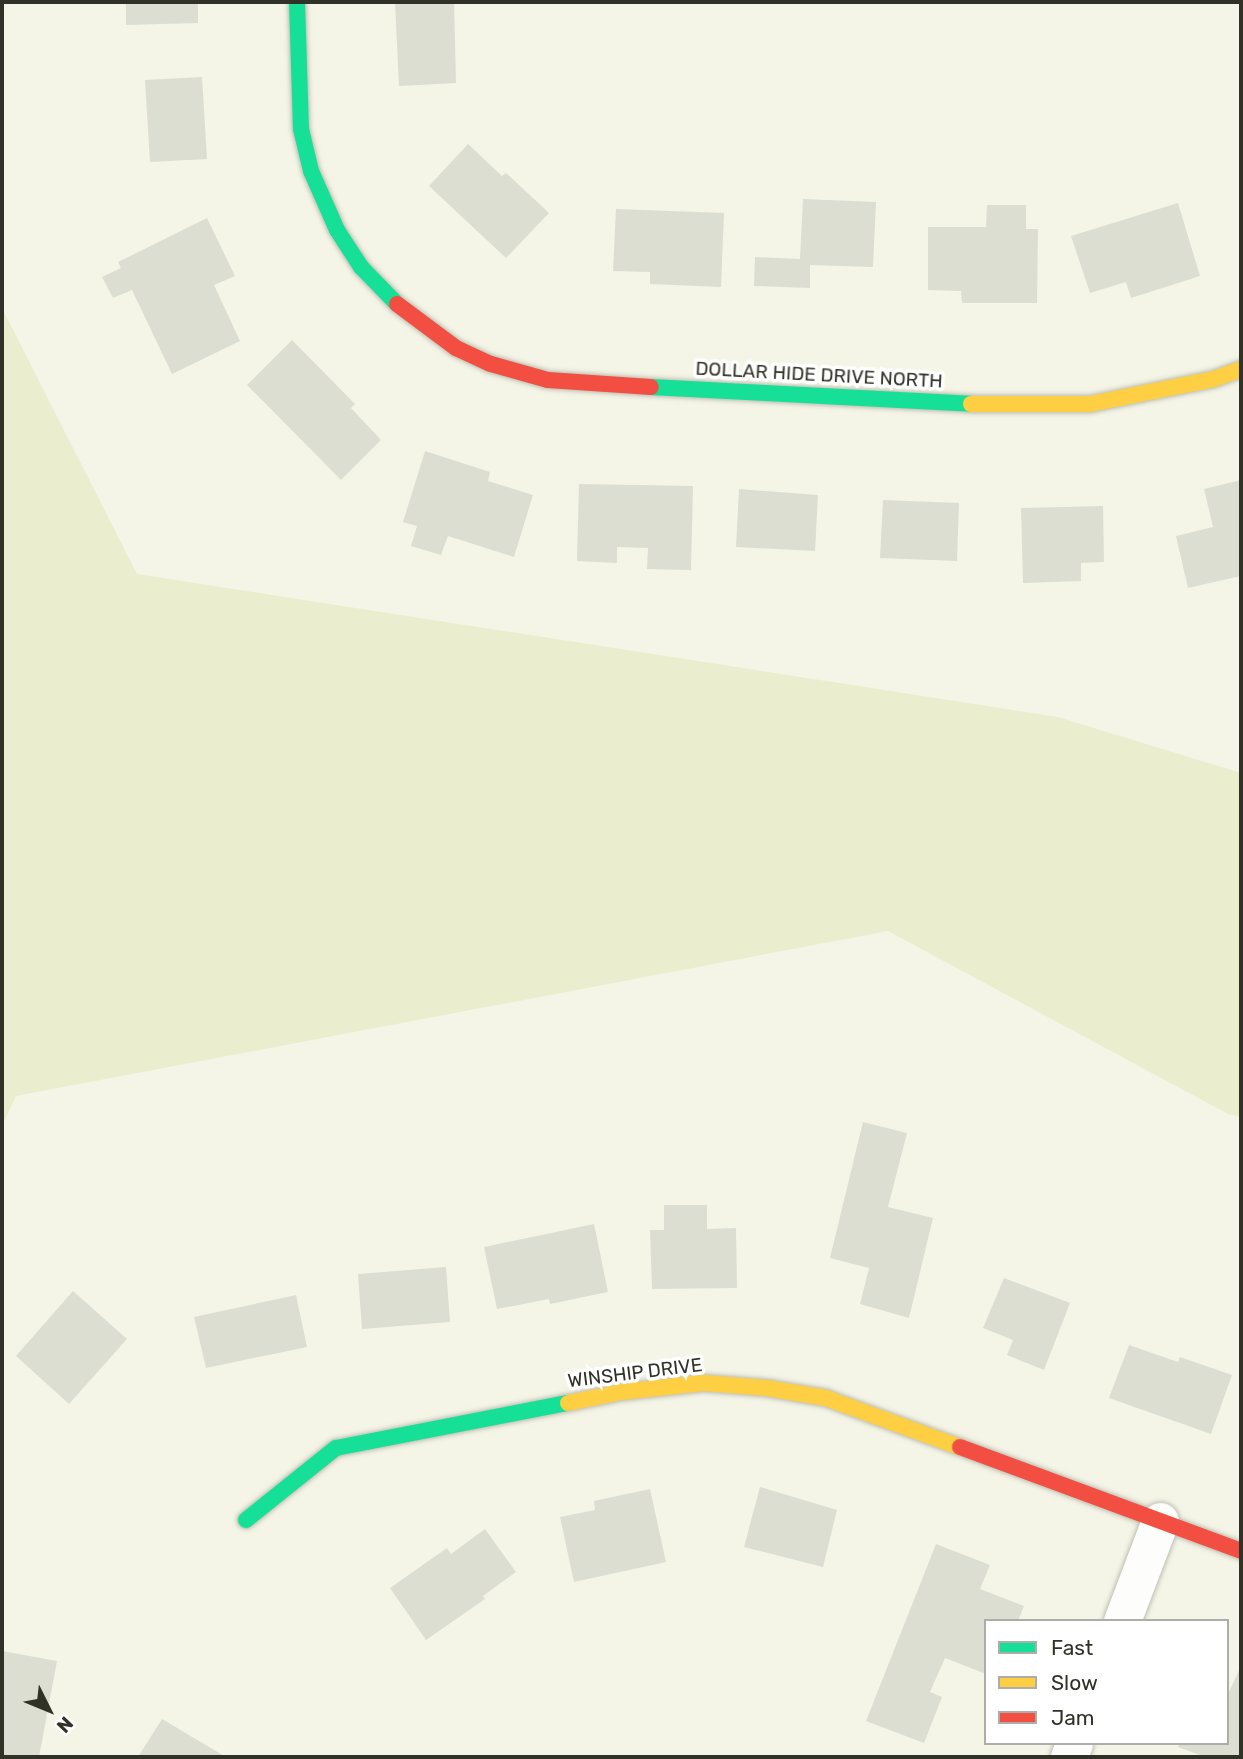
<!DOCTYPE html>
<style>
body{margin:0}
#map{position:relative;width:1243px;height:1759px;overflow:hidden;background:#f4f5e6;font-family:Rubik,sans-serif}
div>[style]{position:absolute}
.green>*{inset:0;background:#ebedcf}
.building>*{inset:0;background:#dcded2}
.roads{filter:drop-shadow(0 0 2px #bebfb3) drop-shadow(0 0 2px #bebfb3)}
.street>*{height:37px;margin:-18.5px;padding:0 18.5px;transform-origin:18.5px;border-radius:18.5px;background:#fdfefb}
.fast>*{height:16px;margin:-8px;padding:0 8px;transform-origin:8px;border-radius:8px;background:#16e098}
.slow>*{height:16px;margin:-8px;padding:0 8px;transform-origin:8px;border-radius:8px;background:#ffcf43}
.jam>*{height:16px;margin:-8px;padding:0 8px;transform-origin:8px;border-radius:8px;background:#f24e42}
span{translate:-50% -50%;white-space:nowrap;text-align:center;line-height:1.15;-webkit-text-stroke:7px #fff;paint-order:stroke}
.street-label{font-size:19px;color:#313227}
.frame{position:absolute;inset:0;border:4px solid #313227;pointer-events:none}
.legend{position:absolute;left:984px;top:1619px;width:245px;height:126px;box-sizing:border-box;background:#fff;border:2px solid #adada9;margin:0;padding:9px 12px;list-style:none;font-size:21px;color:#313227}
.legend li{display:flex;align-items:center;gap:14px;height:35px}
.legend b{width:35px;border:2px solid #adada9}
.north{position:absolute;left:14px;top:1675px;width:70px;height:70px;-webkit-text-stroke:5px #fff;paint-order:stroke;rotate:133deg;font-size:19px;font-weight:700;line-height:28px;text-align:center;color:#313227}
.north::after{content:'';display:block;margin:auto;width:24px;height:32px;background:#313227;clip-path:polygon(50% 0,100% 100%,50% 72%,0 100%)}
</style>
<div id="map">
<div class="green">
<div style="clip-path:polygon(2px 308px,137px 574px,1058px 717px,1241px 773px,1241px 1117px,1228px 1114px,888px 931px,16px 1096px,2px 1126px)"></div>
</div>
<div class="building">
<div style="clip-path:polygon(126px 2px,198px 2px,198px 23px,126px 25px)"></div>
<div style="clip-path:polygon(395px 2px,454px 2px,456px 83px,399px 86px)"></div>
<div style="clip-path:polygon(202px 77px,207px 159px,150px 162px,145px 80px)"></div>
<div style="clip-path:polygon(468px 144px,502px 176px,506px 173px,549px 213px,506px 258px,429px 186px)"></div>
<div style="clip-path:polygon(803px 199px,876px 202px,873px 267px,810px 265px,810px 288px,754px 286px,755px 257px,800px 259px)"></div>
<div style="clip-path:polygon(1178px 203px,1200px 276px,1131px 298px,1126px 282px,1090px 293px,1071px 236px)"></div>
<div style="clip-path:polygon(987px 205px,1026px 205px,1026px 229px,1038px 229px,1037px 303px,962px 303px,961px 291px,928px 290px,928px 227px,986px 227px)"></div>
<div style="clip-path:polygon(616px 209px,724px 213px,721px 287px,650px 284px,650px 272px,613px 271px)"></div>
<div style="clip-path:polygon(207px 218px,235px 276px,214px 285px,240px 341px,172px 374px,132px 290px,113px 298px,102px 277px,121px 268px,118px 262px)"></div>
<div style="clip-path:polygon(292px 340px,355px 404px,351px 408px,381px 440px,341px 480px,247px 385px)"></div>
<div style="clip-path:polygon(425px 451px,490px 472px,488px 481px,533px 495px,514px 557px,448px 536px,441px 555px,411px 546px,417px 526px,403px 522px)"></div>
<div style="clip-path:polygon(1241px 480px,1241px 576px,1188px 588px,1176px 536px,1213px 527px,1204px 489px)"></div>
<div style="clip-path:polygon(579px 484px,693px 486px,691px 570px,647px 569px,648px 548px,617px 547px,617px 563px,577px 561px)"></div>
<div style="clip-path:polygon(739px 489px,818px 495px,815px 551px,736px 547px)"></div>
<div style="clip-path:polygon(883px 500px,959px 503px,957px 561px,880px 558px)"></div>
<div style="clip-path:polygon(1103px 506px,1104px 562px,1081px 563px,1081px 581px,1023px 583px,1021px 508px)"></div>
<div style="clip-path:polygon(863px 1122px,907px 1133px,888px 1207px,933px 1218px,909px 1318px,860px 1304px,869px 1268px,830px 1258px)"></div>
<div style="clip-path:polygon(664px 1205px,707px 1205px,707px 1229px,736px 1228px,737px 1288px,652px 1289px,650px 1230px,664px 1230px)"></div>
<div style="clip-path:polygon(594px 1224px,608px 1292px,550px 1304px,549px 1299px,497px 1309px,484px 1247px)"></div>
<div style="clip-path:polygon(446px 1267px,450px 1322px,362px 1329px,358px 1274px)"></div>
<div style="clip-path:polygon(1004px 1278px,1070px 1303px,1044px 1370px,1007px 1355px,1013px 1340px,983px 1328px)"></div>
<div style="clip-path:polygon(73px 1291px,127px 1339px,69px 1404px,16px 1356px)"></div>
<div style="clip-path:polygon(296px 1295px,307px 1347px,206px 1368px,194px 1317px)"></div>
<div style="clip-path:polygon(1129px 1345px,1178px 1362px,1180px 1357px,1232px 1375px,1211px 1434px,1109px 1398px)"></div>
<div style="clip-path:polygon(760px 1487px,837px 1510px,823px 1567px,744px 1547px)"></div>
<div style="clip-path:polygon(650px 1489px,666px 1562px,574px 1582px,560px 1517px,595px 1510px,594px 1501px)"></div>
<div style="clip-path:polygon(485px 1529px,516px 1572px,483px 1596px,485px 1599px,426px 1640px,390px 1588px,447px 1548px,451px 1554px)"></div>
<div style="clip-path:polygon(936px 1544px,990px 1565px,980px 1589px,1024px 1606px,1018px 1621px,986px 1621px,986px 1674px,945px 1658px,930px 1692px,942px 1697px,924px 1743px,866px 1721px)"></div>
<div style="clip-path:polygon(2px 1651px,57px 1661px,39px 1757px,2px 1757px)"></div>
<div style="clip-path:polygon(1241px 1666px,1241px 1757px,1205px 1757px,1178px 1747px,1180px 1743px,1227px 1743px,1227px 1696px)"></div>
<div style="clip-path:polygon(162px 1719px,226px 1757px,138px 1757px)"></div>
</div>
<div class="roads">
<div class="street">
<div style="left:1122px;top:1621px;width:107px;rotate:-69.2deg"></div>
<div style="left:1069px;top:1757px;width:15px;rotate:-70deg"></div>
</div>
<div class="fast">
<div style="left:297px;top:2px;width:127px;rotate:88.2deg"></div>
<div style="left:301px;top:129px;width:43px;rotate:76.6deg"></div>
<div style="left:311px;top:171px;width:64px;rotate:66.2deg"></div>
<div style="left:337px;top:230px;width:44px;rotate:57deg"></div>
<div style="left:361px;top:267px;width:52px;rotate:45.8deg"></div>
<div style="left:651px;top:387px;width:320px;rotate:3deg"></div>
<div style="left:246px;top:1520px;width:115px;rotate:-38.7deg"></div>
<div style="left:336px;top:1448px;width:236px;rotate:-11deg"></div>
</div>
<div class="slow">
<div style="left:971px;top:404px;width:119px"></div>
<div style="left:1090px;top:404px;width:126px;rotate:-11.4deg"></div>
<div style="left:1214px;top:379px;width:29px;rotate:-20deg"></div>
<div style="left:568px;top:1403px;width:55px;rotate:-11.5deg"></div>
<div style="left:622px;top:1392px;width:82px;rotate:-6.3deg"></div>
<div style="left:704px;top:1383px;width:63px;rotate:4.5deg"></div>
<div style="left:767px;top:1388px;width:60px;rotate:9.6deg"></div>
<div style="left:826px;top:1398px;width:143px;rotate:20.1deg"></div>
</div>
<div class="jam">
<div style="left:397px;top:304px;width:74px;rotate:36.7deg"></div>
<div style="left:456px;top:348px;width:38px;rotate:25deg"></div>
<div style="left:491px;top:364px;width:59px;rotate:15.7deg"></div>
<div style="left:548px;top:380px;width:103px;rotate:3.9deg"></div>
<div style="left:960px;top:1447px;width:300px;rotate:20.3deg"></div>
</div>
</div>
<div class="street-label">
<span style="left:819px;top:375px;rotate:3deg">DOLLAR HIDE DRIVE NORTH</span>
<span style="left:635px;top:1373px;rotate:-7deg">WINSHIP DRIVE</span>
</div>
<div class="frame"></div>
<ul class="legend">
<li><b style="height:9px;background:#16e098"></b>Fast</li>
<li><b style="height:9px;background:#ffcf43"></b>Slow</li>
<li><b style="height:9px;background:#f24e42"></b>Jam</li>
</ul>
<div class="north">N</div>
</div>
